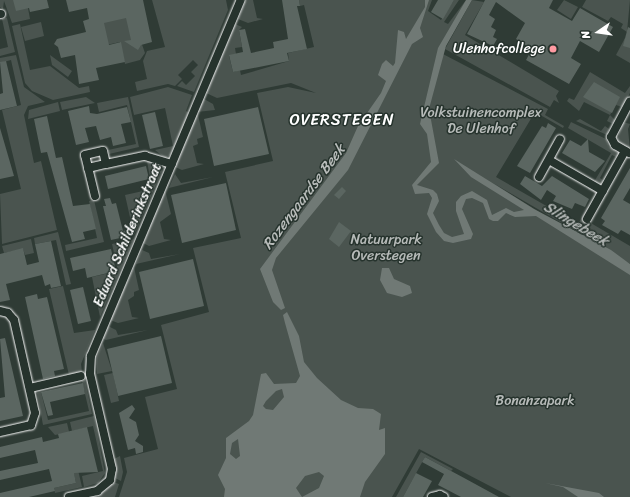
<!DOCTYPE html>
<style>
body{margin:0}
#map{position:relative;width:630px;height:497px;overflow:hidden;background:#2f3b35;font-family:Sriracha,sans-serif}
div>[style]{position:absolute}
.green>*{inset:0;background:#4a544f}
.water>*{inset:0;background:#707975}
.building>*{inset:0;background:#5b6661}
.roads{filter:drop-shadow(0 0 1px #fff) drop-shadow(0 0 1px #fff)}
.street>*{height:8px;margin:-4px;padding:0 4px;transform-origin:4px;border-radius:4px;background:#26332d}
.dots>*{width:11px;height:11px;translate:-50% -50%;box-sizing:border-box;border:2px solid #26332d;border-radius:50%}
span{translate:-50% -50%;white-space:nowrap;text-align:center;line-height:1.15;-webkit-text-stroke:3px #26332d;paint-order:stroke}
.poi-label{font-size:14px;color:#fff}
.right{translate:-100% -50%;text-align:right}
.park-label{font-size:14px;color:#b7bbb9}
.street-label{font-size:14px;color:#fff}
.water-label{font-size:15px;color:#b8bcba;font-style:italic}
.quarter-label{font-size:16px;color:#fff;letter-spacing:1px}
.north{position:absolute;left:578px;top:12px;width:40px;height:40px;-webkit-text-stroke:3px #26332d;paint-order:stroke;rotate:257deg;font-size:11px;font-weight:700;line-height:16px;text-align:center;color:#fff}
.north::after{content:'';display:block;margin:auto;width:14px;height:18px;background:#fff;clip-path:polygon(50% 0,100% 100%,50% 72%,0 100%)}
</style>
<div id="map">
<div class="green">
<div style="clip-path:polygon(0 0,13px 0,28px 8px,30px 19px,12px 23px,4px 1px,3px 9px,0 7px)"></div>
<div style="clip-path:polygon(152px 0,226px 0,228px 10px,194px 92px,177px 86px,182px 81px,186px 85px,195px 76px,191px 72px,198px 65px,193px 60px,178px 75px,182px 79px,175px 86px,168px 84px,137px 91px,135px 82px,147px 79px,143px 61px,147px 51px,165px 47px)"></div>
<div style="clip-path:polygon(246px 0,253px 0,257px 18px,263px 19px,248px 23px,238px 19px)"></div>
<div style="clip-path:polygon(299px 0,432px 0,428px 11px,441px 20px,454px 0,459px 0,444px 22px,448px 24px,466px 0,441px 53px,548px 109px,545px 115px,564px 126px,563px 128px,535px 112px,496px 177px,578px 224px,596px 194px,588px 189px,589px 186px,598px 192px,579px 233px,493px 183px,630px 269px,630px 497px,511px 497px,419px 449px,392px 497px,119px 497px,127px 472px,124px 458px,158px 449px,145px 397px,177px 389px,161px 325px,209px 312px,193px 248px,241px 238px,225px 172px,273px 161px,257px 93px,288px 87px,316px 93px,291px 83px,217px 98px,206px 93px,235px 24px,242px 27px,239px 30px,242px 47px,235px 48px,236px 54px,229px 56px,233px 72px,240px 70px,241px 75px,289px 61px,288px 53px,314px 47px,304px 5px,300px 6px)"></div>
<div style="clip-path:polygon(472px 0,484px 2px,465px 35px,559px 91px,556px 96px,559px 103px,554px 100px,550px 107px,445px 49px)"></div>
<div style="clip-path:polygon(564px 0,578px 7px,571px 19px,557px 10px)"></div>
<div style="clip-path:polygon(586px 0,630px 0,627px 32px,621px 28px,623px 24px,611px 17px,608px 21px,582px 7px)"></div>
<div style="clip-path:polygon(102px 16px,132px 16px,145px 53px,140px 60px,125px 64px,120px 42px,102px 46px)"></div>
<div style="clip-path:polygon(7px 18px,15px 52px,0 56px,0 49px,8px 47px,2px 19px)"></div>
<div style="clip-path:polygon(41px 22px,44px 36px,25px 41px,21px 27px)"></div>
<div style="clip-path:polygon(20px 24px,30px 70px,50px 66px,79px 88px,89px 86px,90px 92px,53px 100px,32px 91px,25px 83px,12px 26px)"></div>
<div style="clip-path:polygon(625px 38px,630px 44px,630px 63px,616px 55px)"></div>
<div style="clip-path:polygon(16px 55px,24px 87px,45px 102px,28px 106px,24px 115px,34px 163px,41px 161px,57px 230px,2px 244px,0 194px,21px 189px,2px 110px,21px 105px,11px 60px,0 63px,0 58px)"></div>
<div style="clip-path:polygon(50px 55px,72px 71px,68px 77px,52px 65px)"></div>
<div style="clip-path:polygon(590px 72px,625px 93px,630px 86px,630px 93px,622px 107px,616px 105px,610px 115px,616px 121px,613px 124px,607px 121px,610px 115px,584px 102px,579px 111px,567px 101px,569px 98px,574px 100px)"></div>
<div style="clip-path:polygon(168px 87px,192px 95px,186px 111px,191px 114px,186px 124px,172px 154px,165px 158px,155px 150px,173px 146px,165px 108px,134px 115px,130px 97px)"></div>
<div style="clip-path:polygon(86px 97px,95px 103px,62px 110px,60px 102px)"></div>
<div style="clip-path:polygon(128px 97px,139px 147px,109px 154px,108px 150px,136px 144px,127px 105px,99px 112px,97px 103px)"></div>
<div style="clip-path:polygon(204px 99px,213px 104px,215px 110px,197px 112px)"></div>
<div style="clip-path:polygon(58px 102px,60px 111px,28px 119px,29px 110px)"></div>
<div style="clip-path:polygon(195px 114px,198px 115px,203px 137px,197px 139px,198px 144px,193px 146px,197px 163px,204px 164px,182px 170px,175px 167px)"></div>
<div style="clip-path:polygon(580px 119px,601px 131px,605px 126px,609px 129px,607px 135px,576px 121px)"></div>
<div style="clip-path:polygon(571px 122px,606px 139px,609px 147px,620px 154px,618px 158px,612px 155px,600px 178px,604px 181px,601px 184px,594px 182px,611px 153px,568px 128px)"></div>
<div style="clip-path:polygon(623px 122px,630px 124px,628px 129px,630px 150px,617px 141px)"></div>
<div style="clip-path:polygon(147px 161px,160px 165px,162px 171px,134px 235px,125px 195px,152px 189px)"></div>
<div style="clip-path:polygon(175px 174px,181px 183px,213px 177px,169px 188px)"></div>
<div style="clip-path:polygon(165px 190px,171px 214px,160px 222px,164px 239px,171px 240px,149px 246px,143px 243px)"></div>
<div style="clip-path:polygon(94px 200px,104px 242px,66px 251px,65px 245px,97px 238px,89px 201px)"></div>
<div style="clip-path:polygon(589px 222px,630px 246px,630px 264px,583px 236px)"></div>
<div style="clip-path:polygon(58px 232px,71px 284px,66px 285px,56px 240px,35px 244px,34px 238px)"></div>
<div style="clip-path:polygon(31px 239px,34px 253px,25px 255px,23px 249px,4px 253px,2px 246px)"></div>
<div style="clip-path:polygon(134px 239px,100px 317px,92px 277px,118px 271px,112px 244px)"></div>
<div style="clip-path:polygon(142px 250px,149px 253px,151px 259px,180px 254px,136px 264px)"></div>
<div style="clip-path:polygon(134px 267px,139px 290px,134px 292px,134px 296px,128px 300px,132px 317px,139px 318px,118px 323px,110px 320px)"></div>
<div style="clip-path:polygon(63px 286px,74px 333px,95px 330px,81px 364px,82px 372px,69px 375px,49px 289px)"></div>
<div style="clip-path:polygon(108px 326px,116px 330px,118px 335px,148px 330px,106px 340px,102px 338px)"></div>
<div style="clip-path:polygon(103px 343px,112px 371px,97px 374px,97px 357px)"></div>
<div style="clip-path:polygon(113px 373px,119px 401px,111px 403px,104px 375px)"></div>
<div style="clip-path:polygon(85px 380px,92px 414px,43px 425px,37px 393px,41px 392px,48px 420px,89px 411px,82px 381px)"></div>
<div style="clip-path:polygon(94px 416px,105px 473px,98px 483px,84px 487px,82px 476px,103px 471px,93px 426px,72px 431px,70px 422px)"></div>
<div style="clip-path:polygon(67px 423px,82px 487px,55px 493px,54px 488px,76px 483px,65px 433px,55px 435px,48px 427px)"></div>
<div style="clip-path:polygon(421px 452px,453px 469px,451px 471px,425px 457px,403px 497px,396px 497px)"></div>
<div style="clip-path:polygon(120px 456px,123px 472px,121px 481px,115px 478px,114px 459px)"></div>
<div style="clip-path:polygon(113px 482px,119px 484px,115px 497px,98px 497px)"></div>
</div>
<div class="water">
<div style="clip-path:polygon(425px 0,429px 0,420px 28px,423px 37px,412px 44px,348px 170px,276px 258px,272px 270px,285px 308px,281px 310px,273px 302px,260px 269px,346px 153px,358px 126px,381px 93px,386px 81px,378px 75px,382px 64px,386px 60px,393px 66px,395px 63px,398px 30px,404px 32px,406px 39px,425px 7px)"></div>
<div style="clip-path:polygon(466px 0,472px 0,446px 46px,429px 109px,439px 163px,417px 185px,433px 190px,437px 194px,439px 201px,433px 213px,439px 225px,444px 233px,452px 237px,464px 234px,456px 211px,456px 202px,461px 196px,472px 191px,487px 200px,492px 215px,506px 208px,514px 212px,524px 210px,471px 177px,454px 159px,534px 209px,611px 250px,630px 264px,630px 275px,536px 216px,515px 217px,506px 213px,498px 221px,493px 221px,489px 219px,483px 203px,472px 198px,466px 199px,462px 209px,473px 234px,471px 239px,453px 243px,444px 241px,436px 232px,427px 214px,432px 198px,429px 193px,415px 194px,412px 185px,431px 162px,427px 134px,420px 124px,438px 48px)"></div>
<div style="clip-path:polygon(382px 268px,389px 268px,394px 279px,410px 286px,412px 293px,402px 297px,387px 293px,380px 280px)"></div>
<div style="clip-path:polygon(evenodd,287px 312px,299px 336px,304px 362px,317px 378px,341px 400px,358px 408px,373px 409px,381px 414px,379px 430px,385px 428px,385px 454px,365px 482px,360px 497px,224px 497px,225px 489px,218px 475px,226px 458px,226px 438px,249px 421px,253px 415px,261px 374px,266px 373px,274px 384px,296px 383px,300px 376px,285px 323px,283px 315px,287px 312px,282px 389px,284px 397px,273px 410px,266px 409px,263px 406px,266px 401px,276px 391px,282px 389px,287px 312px,238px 439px,240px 456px,236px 459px,230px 454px,232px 443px,238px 439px,287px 312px,319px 472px,324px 476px,319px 488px,302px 497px,296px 488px,305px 476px,319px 472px)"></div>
<div style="clip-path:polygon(545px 483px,599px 493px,604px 497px,578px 497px,563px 487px)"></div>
</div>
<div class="building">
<div style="clip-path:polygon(13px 0,47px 0,49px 8px,30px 12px,29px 8px,16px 11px)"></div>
<div style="clip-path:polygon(66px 0,143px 0,152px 42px,141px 45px,138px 50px,124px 41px,131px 40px,126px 18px,104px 23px,109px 45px,121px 42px,125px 62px,96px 68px,99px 80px,79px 84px,75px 55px,61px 58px,58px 47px,54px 44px,57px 39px,86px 32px,83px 21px,89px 19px,87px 8px,69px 12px)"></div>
<div style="clip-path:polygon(282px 0,299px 0,300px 6px,297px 6px,307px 49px,287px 53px,289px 61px,233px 72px,229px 55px,243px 52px,239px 30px,245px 29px,251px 53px,274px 48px,273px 42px,288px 39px)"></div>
<div style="clip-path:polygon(438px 0,454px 0,443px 19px,431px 12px)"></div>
<div style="clip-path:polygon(485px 0,553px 0,549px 8px,572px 21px,580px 8px,613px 27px,599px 52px,580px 41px,571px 58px,581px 64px,569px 84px,526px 60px,532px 49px,516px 39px,525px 23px,496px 2px,489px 15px,495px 19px,491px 27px,496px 30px,493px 37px,497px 39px,493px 46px,467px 34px)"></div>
<div style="clip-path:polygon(628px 27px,630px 28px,630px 48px,623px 46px)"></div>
<div style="clip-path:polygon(6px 61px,17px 106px,0 110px,0 94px,3px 93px,0 62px)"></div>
<div style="clip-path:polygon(594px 82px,620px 97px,612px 113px,583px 97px)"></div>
<div style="clip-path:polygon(89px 106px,90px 113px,97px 114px,127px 107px,131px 122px,121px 124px,126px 143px,113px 146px,111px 137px,100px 140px,96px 126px,85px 128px,89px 142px,76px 145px,68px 111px)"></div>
<div style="clip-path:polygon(258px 107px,269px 154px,214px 166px,204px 119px)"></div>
<div style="clip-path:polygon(155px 112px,163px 146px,150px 149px,142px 115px)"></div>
<div style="clip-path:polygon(47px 116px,56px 158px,62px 157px,73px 206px,90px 204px,96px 229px,83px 232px,85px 239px,72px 242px,47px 152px,41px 153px,34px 119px)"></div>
<div style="clip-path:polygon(548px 123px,556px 128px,530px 173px,517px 166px,542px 126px,546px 128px)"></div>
<div style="clip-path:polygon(0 128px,14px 176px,0 179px)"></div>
<div style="clip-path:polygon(588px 139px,589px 152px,605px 161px,595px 172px,562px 153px,570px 140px,581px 146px)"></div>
<div style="clip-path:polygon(146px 166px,149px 179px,108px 189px,105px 176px)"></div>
<div style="clip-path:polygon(630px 168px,630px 188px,623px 200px,630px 204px,630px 235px,621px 230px,618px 234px,602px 225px,605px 221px,601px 218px)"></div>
<div style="clip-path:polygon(525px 176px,542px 186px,552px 176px,589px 199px,585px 207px,575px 203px,572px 209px,553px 201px,556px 196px,547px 190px,541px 200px,520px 184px)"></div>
<div style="clip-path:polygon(226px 183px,236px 230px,182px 243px,171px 195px)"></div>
<div style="clip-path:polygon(342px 187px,346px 191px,339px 199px,334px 195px)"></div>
<div style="clip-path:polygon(110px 198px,112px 204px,116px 203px,123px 231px,133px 229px,134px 235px,111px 240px,103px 206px,106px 206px,104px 199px)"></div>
<div style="clip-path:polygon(339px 222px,351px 231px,339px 247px,329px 239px)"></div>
<div style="clip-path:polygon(51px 241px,61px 286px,51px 288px,50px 284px,45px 286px,42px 275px,6px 284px,10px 300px,0 302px,0 254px,23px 248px,27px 265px,39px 262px,35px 244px)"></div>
<div style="clip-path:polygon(111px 249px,116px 271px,87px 278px,85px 268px,73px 271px,70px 258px)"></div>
<div style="clip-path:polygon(193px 259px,204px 306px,150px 319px,139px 272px)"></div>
<div style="clip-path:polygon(83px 287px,91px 321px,78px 324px,70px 290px)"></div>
<div style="clip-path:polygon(37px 294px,38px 299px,47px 297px,64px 369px,54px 371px,55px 376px,43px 379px,25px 297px)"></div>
<div style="clip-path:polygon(161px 336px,172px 383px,118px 396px,107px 349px)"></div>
<div style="clip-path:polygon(5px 338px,23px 416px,0 421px,0 398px,5px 397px,0 339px)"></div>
<div style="clip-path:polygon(83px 383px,85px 394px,50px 402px,53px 415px,48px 416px,41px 392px)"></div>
<div style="clip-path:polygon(132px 405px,135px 409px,129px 418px,136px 422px,139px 435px,135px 441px,143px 446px,143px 452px,136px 454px,135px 448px,128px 450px,119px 413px)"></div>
<div style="clip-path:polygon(87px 427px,98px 472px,74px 473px,76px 483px,54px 488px,55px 491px,29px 497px,0 497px,0 493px,52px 481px,49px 469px,0 480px,0 471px,38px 463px,35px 450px,0 458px,0 447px,42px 437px,43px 442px,59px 438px,58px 434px)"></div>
<div style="clip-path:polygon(425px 457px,466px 479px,499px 497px,461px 497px,438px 485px,444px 474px,422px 462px)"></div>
<div style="clip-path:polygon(416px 473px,432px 481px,423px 497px,403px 497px)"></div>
</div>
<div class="roads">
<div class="street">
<div style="left:0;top:14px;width:1px"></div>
<div style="left:629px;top:153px;width:16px;rotate:-150deg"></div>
<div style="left:615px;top:145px;width:9px;rotate:-117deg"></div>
<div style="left:611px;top:137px;width:40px;rotate:-62deg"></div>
<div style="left:549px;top:160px;width:62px;rotate:29.9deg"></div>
<div style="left:88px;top:168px;width:18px;rotate:-13deg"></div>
<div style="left:539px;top:177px;width:43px;rotate:-61.1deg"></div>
<div style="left:95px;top:196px;width:42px;rotate:-103.7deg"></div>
<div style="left:85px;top:155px;width:18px;rotate:-13deg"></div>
<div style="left:103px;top:151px;width:13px;rotate:77deg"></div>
<div style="left:106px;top:164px;width:40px;rotate:-12deg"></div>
<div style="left:145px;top:156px;width:28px;rotate:17deg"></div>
<div style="left:587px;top:219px;width:78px;rotate:-60.8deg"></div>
<div style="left:0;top:311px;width:8px;rotate:14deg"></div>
<div style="left:8px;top:313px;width:9px;rotate:49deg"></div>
<div style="left:14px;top:320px;width:95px;rotate:77.3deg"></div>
<div style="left:35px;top:413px;width:13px;rotate:108deg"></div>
<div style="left:31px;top:425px;width:32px;rotate:167deg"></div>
<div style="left:30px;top:388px;width:52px;rotate:-13.2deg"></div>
<div style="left:69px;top:497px;width:29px;rotate:-12deg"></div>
<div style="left:97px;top:491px;width:17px;rotate:-40deg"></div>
<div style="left:110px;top:480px;width:11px;rotate:-80deg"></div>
<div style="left:112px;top:469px;width:98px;rotate:-103deg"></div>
<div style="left:90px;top:374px;width:18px;rotate:-87deg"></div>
<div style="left:91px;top:356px;width:386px;rotate:-67.2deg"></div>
<div style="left:432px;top:497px;width:8px;rotate:-14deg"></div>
<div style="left:440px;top:495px;width:4px;rotate:27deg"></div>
</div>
</div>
<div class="dots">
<div style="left:553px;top:49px;background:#ff9aa2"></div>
</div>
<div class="poi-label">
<span class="right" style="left:545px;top:49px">Ulenhofcollege</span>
</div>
<div class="park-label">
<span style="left:481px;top:121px">Volkstuinencomplex<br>De Ulenhof</span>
<span style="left:386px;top:248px">Natuurpark<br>Overstegen</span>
<span style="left:535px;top:401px">Bonanzapark</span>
</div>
<div class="street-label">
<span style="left:128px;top:235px;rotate:-67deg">Eduard Schilderinkstraat</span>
</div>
<div class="water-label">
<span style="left:304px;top:197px;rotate:-53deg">Rozengaardse Beek</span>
<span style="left:576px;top:224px;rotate:31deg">Slingebeek</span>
</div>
<div class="quarter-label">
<span style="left:342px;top:120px">OVERSTEGEN</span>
</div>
<div class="north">N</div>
</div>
